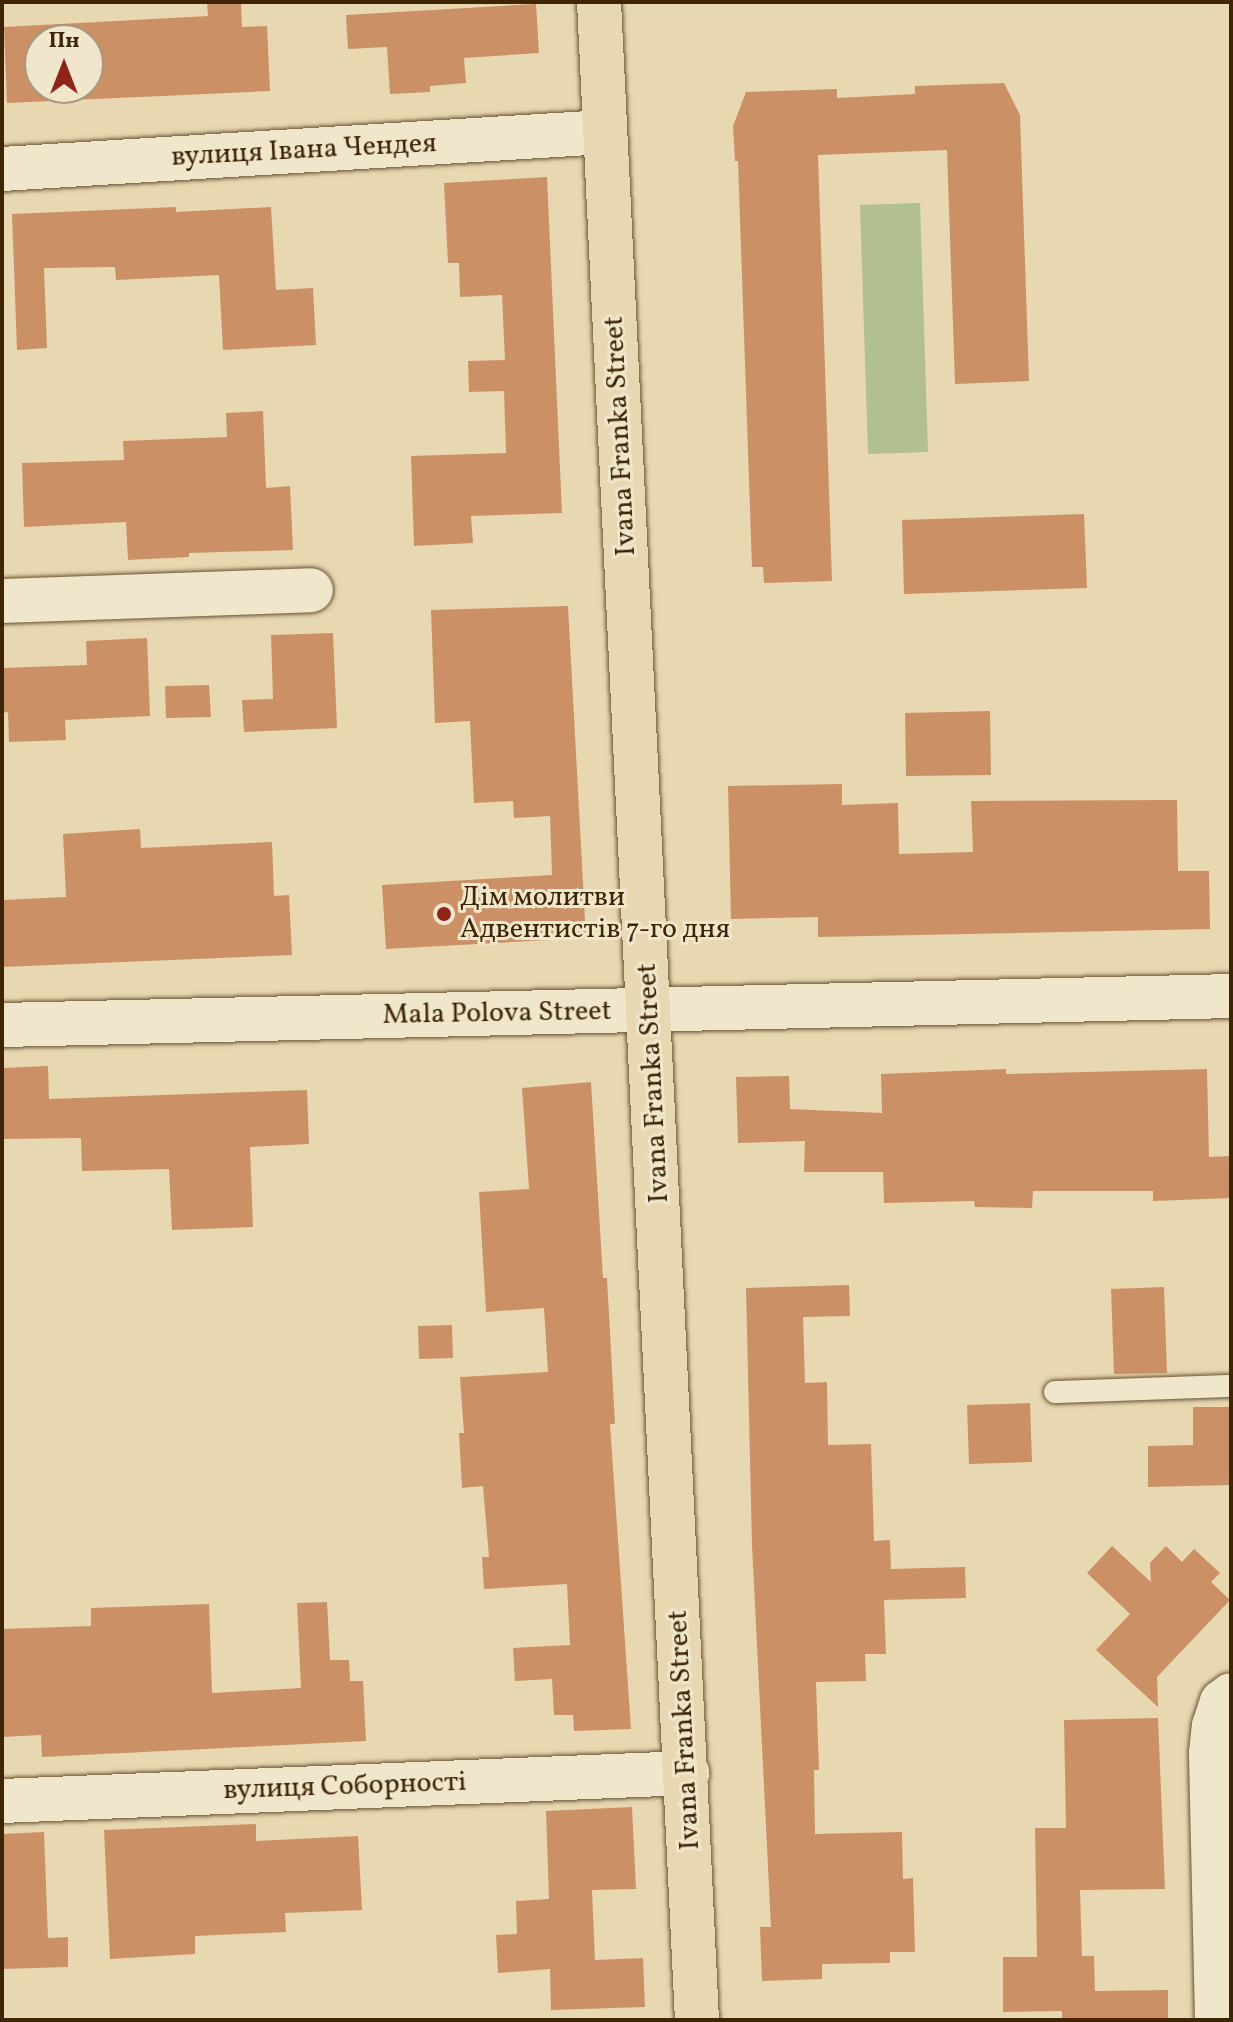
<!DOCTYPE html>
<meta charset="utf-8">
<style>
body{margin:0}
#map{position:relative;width:1233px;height:2022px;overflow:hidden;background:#e7d8b1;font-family:Vollkorn,serif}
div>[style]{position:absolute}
.green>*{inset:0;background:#b2bf8e}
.building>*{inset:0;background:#cc9066}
.roads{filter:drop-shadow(0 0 2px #685230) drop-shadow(0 0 2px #685230)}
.lane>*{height:22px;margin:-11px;padding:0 11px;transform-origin:11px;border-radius:11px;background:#efe6cc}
.street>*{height:44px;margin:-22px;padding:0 22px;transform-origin:22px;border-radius:22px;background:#efe6cc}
.secondary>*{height:44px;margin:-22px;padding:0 22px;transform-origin:22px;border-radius:22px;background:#efe6cc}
.primary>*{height:44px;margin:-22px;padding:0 22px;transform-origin:22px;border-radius:22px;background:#e7d8b1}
.dots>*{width:22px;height:22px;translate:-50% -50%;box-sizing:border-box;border:4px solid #efe6cc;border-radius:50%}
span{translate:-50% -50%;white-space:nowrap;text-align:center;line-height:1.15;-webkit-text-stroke:6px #efe6cc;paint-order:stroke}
.street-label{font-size:28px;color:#3e2605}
.poi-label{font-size:28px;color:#3e2605}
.left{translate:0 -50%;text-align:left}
.frame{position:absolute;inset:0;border:4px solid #3e2605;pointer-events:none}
.north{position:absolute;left:24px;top:24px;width:80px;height:80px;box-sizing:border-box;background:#efe6cc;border:2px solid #a8997c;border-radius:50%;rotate:0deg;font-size:22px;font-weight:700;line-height:32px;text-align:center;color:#3e2605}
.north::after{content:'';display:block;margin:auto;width:28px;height:36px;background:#8f2418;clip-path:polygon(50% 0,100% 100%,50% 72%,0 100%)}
</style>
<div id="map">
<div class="green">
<div style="clip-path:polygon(920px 203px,928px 452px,868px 454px,860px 205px)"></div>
</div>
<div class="building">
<div style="clip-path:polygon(evenodd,207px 2px,241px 2px,242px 27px,267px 26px,270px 91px,7px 103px,4px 27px,208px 16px,207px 2px,40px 40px,88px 40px,88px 88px,40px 88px,40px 40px)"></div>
<div style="clip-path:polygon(536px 4px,539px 53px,464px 58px,466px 83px,430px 86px,430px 92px,390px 94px,387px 47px,348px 49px,346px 15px)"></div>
<div style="clip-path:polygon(1004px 83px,1020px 115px,1029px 381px,955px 384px,947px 150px,818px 155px,832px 581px,764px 583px,763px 567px,752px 567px,738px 161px,735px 161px,733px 126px,746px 92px,837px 89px,837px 98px,915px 94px,915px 86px)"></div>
<div style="clip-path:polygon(547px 177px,562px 513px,471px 516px,473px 543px,414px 546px,411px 456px,506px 453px,504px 391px,469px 392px,468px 361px,505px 360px,502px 295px,460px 297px,459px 263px,448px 263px,444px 183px)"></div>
<div style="clip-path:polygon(176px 207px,176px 212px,271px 207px,276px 290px,313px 288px,316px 345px,223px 350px,219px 275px,116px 280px,115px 267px,44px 268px,47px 348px,17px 350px,12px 214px)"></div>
<div style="clip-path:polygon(263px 411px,266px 488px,290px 486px,293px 550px,189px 553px,189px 557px,128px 560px,126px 522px,24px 527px,22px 463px,124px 460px,123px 441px,227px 437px,226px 413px)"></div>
<div style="clip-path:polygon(1084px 514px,1087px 588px,904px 594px,902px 520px)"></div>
<div style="clip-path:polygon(568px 606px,586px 938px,386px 949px,382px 885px,552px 875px,550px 816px,514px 818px,513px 801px,474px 803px,470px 721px,435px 723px,431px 610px)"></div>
<div style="clip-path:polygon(333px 633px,337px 728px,244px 732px,242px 700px,273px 699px,271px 635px)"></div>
<div style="clip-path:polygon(147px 638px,150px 716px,65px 720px,66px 740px,9px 742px,8px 712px,2px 713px,2px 668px,87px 665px,86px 641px)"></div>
<div style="clip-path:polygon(209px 685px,211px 717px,166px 718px,165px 686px)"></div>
<div style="clip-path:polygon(990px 711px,991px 775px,906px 776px,905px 713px)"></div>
<div style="clip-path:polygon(842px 784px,842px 805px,898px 803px,899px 854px,973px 852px,971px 801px,1177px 800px,1178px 871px,1209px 871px,1210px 929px,818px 937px,818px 917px,731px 919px,728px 786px)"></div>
<div style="clip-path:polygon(140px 829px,141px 848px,272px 842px,274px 896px,289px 895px,292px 955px,2px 967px,2px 900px,66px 897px,63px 834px)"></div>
<div style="clip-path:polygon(48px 1066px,49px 1099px,307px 1090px,309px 1144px,250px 1147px,253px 1227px,172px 1230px,169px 1169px,82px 1171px,81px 1138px,2px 1139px,2px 1068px)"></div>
<div style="clip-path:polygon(1006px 1069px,1006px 1074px,1207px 1069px,1209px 1157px,1231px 1156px,1231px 1198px,1153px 1201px,1153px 1191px,1033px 1191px,1032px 1208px,975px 1207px,974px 1201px,884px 1203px,883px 1172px,804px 1172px,805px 1141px,738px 1143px,736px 1077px,789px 1076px,790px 1109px,882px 1113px,881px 1074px)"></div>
<div style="clip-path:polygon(591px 1082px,603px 1278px,607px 1278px,615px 1424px,610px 1424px,631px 1729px,574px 1731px,573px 1715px,554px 1715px,552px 1679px,515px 1681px,513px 1648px,570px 1645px,567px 1584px,484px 1589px,482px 1557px,489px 1557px,483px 1486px,462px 1488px,459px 1433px,464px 1433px,460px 1377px,548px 1372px,544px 1308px,486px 1312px,479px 1192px,529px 1189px,522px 1088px)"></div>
<div style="clip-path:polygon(849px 1285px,850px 1316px,803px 1317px,805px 1383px,827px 1382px,828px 1445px,871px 1444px,874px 1541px,890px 1540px,891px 1569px,965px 1567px,966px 1598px,884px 1600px,886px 1654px,865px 1654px,866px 1681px,816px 1682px,819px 1770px,814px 1770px,815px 1834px,902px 1832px,903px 1879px,913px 1878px,915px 1952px,890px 1952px,890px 1963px,822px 1964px,822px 1979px,762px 1981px,760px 1927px,771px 1927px,752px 1545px,746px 1288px)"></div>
<div style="clip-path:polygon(1164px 1287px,1167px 1373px,1114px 1374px,1111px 1289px)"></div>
<div style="clip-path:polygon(452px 1325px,453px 1358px,419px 1359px,418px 1326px)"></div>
<div style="clip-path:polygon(1030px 1403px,1032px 1462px,969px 1464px,967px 1405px)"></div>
<div style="clip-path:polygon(1193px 1407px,1231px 1407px,1231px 1485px,1148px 1487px,1148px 1446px,1193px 1445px)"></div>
<div style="clip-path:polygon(1112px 1546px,1151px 1582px,1150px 1563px,1166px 1546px,1182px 1562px,1194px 1549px,1220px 1573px,1211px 1582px,1230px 1600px,1157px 1677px,1158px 1707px,1096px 1650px,1130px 1614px,1087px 1573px)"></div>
<div style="clip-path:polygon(327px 1602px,330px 1660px,349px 1660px,350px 1681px,363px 1681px,366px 1741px,42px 1757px,41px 1735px,2px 1737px,2px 1629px,91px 1626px,91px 1608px,209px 1604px,212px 1693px,301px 1688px,297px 1603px)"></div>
<div style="clip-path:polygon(1158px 1718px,1165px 1889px,1080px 1890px,1082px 1956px,1094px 1956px,1095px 1991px,1168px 1990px,1168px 2020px,1062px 2020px,1062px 2011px,1003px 2012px,1003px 1957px,1037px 1957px,1035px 1828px,1066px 1828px,1064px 1720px)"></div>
<div style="clip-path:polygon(632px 1807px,636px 1889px,592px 1890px,595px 1960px,643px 1958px,645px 2007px,551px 2010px,550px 1969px,498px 1973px,496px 1935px,517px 1934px,516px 1901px,549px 1899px,546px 1811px)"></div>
<div style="clip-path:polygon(256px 1824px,256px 1841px,358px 1836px,362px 1910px,285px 1913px,286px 1932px,195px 1936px,195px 1954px,110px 1959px,104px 1830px)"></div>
<div style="clip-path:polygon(44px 1832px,48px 1938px,68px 1937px,68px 1967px,2px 1969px,2px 1834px)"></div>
</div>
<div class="roads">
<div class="lane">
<div style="left:1055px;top:1392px;width:176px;rotate:-2deg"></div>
</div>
<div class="street">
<div style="left:2px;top:169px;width:604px;rotate:-3.51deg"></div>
<div style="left:2px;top:601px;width:309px;rotate:-2deg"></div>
<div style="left:2px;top:1801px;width:686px;rotate:-2.34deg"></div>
<div style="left:1217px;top:2020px;width:267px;rotate:-91.3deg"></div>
<div style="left:1211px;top:1753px;width:27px;rotate:-84deg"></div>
<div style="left:1214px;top:1726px;width:25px;rotate:-72deg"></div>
<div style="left:1222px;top:1702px;width:11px;rotate:-38deg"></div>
</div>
<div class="secondary">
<div style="left:2px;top:1025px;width:1229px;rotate:-1.35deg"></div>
</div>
<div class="primary">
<div style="left:599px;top:2px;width:2020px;rotate:87.22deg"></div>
</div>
</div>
<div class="dots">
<div style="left:444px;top:914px;background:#8f2418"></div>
</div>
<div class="street-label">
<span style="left:304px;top:151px;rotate:-3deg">вулиця Івана Чендея</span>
<span style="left:621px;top:436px;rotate:-93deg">Ivana Franka Street</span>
<span style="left:497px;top:1014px;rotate:-1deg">Mala Polova Street</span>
<span style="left:654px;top:1083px;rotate:-93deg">Ivana Franka Street</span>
<span style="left:685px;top:1730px;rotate:-93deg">Ivana Franka Street</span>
<span style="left:345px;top:1787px;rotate:-2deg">вулиця Соборності</span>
</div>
<div class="poi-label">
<span class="left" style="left:460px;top:914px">Дім молитви<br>Адвентистів 7-го дня</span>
</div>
<div class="frame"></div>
<div class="north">Пн</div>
</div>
